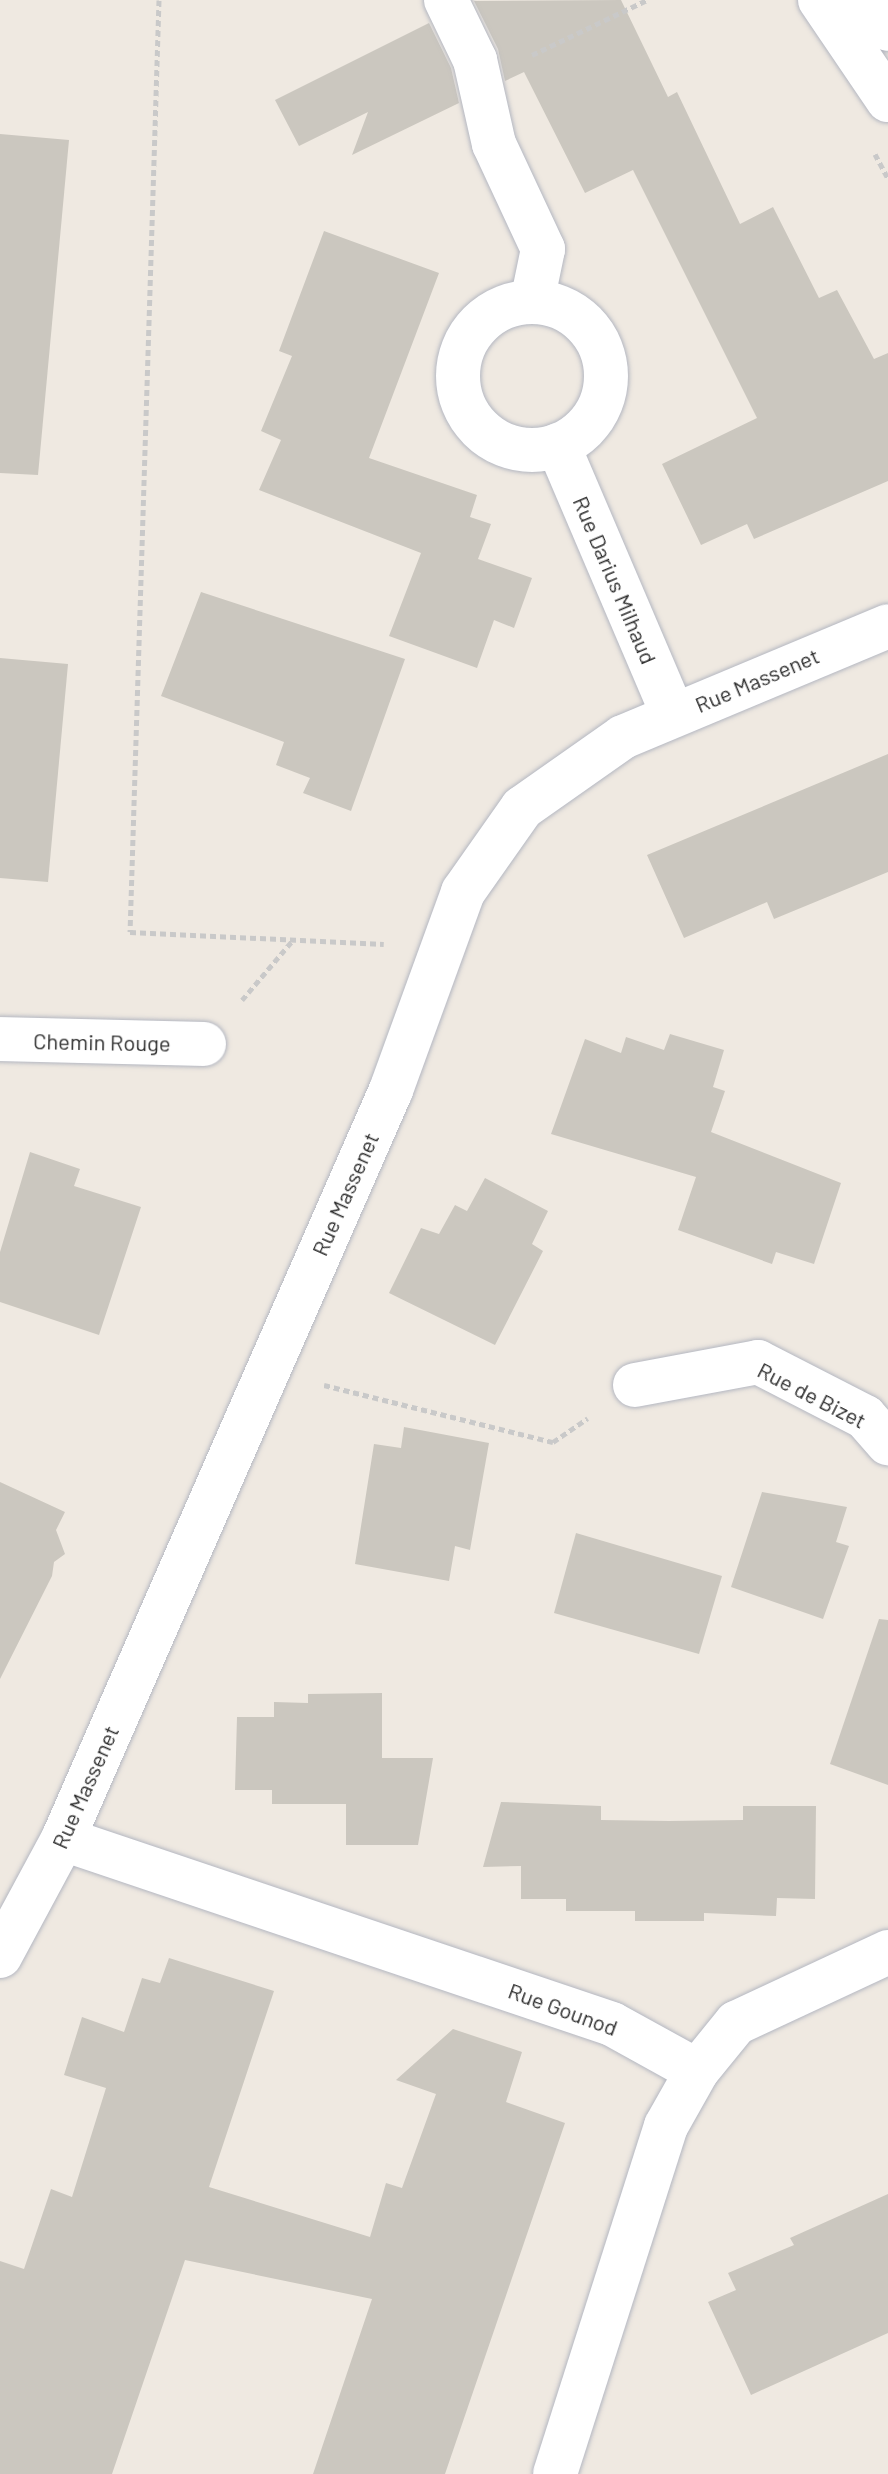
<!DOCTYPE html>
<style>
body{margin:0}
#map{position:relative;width:888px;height:2474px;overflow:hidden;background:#efe9e1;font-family:Barlow,sans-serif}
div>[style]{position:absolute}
.building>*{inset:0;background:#cbc7bf}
.path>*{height:5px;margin-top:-2.5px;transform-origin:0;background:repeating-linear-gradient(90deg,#c9c9c9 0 6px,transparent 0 10px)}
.roads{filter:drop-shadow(0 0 2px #b4b7c1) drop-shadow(0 0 2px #b4b7c1)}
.street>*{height:44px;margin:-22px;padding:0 22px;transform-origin:22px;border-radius:22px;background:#fff}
.street>.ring{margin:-22px;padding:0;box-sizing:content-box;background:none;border:44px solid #fff;border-radius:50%}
.secondary>*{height:44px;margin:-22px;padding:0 22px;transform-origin:22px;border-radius:22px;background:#fff}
span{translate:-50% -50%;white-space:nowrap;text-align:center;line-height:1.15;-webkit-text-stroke:7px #fff;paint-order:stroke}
.street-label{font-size:22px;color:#2e2e2e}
</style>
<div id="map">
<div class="building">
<div style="clip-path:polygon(621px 0,668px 97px,677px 92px,740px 224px,773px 207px,819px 298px,837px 290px,874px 359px,888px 353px,888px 481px,754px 539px,747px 524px,701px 545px,662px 464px,757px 418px,633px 170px,585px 193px,524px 72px,505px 81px,498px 49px,474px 1px)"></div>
<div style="clip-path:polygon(429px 23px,451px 68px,459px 103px,352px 155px,368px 112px,299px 146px,275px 100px)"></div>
<div style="clip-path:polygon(0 134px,69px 140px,38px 475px,0 473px)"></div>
<div style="clip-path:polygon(324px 231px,439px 273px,369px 458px,477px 495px,470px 517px,491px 524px,478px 559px,532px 578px,514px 628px,494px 620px,477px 668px,389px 636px,421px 553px,259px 490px,281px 440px,261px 431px,292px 356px,279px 351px)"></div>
<div style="clip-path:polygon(201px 592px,405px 659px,351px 811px,303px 793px,310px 778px,276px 765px,284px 742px,161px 696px)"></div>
<div style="clip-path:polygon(0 658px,68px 664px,48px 882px,0 878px)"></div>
<div style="clip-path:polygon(888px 754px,888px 872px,774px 919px,767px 902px,684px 938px,647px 855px)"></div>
<div style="clip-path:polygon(670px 1034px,724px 1050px,713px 1087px,725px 1091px,711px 1132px,841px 1183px,814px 1264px,776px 1252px,772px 1264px,678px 1230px,696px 1177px,551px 1134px,585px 1039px,621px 1053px,626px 1037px,664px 1050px)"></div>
<div style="clip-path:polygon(30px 1152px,80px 1169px,74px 1186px,141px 1207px,99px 1335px,0 1302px,0 1252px)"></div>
<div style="clip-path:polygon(485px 1178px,548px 1211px,532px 1244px,543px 1251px,495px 1345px,389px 1293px,421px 1228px,439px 1234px,455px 1205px,467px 1211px)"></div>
<div style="clip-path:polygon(404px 1427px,489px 1443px,470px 1550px,455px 1546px,449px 1581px,355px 1564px,374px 1444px,401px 1448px)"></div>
<div style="clip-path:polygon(0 1482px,65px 1512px,56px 1530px,65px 1554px,54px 1562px,52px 1576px,0 1679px)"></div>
<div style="clip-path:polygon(762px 1492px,847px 1507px,836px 1542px,849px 1546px,823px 1619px,731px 1587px)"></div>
<div style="clip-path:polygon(576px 1533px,722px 1576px,699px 1654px,554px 1613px)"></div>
<div style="clip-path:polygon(879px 1619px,888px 1620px,888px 1785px,830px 1764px)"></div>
<div style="clip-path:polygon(382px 1693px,382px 1758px,433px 1758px,418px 1845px,346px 1845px,346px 1804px,272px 1804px,272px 1790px,235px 1790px,237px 1717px,274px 1717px,274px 1702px,308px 1703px,308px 1694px)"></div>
<div style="clip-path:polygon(501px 1802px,601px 1806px,601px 1820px,669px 1821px,743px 1820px,743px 1806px,816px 1806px,815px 1899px,777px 1898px,776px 1916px,704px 1913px,704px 1921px,635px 1921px,635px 1911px,566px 1911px,566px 1899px,521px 1899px,521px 1866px,483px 1867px)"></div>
<div style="clip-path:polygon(169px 1958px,274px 1991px,209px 2187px,370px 2237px,386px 2183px,402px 2188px,436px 2094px,396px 2080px,453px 2029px,522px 2052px,506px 2102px,565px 2123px,445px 2474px,313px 2474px,372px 2299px,185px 2260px,112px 2474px,0 2474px,0 2261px,24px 2269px,51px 2189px,72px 2197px,106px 2088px,64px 2075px,82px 2017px,124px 2032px,142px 1978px,160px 1983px)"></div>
<div style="clip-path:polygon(888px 2194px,888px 2333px,751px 2395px,708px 2302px,736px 2290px,728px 2273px,794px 2245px,790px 2238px)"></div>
</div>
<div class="path">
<div style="left:159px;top:0;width:932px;rotate:91.78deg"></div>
<div style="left:130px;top:932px;width:254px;rotate:2.7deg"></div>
<div style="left:532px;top:55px;width:127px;rotate:-25.6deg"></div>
<div style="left:875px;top:154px;width:27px;rotate:62deg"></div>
<div style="left:242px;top:1000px;width:77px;rotate:-49.7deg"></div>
<div style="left:324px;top:1385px;width:236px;rotate:14deg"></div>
<div style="left:553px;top:1442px;width:42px;rotate:-34.4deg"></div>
</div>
<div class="roads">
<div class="street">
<div style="left:446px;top:0;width:67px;rotate:64.2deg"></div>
<div style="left:475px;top:60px;width:86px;rotate:77.3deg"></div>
<div style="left:494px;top:144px;width:116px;rotate:65deg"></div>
<div style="left:543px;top:249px;width:54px;rotate:101.7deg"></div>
<div class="ring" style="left:458px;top:302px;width:104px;height:104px"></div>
<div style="left:558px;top:445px;width:293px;rotate:66.9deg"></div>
<div style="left:0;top:1039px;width:204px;rotate:1.4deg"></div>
<div style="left:635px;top:1385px;width:125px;rotate:-10.6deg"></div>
<div style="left:758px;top:1362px;width:120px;rotate:27.2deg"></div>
<div style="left:865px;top:1417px;width:35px;rotate:49deg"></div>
<div style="left:63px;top:1839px;width:579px;rotate:18.62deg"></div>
<div style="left:612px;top:2024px;width:97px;rotate:28.9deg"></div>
<div style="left:697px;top:2071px;width:63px;rotate:119.4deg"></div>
<div style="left:666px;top:2126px;width:365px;rotate:107.7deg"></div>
<div style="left:0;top:1956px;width:133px;rotate:-61.7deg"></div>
<div style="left:63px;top:1839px;width:818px;rotate:-66.35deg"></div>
<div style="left:391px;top:1090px;width:211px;rotate:-70deg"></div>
<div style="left:463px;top:892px;width:103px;rotate:-54.9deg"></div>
<div style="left:522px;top:808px;width:123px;rotate:-35.1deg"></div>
<div style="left:623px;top:737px;width:287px;rotate:-22.7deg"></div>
<div style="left:697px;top:2071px;width:62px;rotate:-50.9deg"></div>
<div style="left:736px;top:2023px;width:168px;rotate:-25deg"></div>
</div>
<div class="secondary">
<div style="left:820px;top:0;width:121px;rotate:55.8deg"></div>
<div style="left:866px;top:0;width:36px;rotate:53deg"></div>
</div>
</div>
<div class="street-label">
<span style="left:615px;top:580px;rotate:67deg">Rue Darius Milhaud</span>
<span style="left:757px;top:680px;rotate:-23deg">Rue Massenet</span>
<span style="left:102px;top:1042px;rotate:1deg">Chemin Rouge</span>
<span style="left:345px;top:1194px;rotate:-66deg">Rue Massenet</span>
<span style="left:812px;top:1395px;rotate:27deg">Rue de Bizet</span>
<span style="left:85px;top:1787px;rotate:-66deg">Rue Massenet</span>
<span style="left:563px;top:2009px;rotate:20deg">Rue Gounod</span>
</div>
</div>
